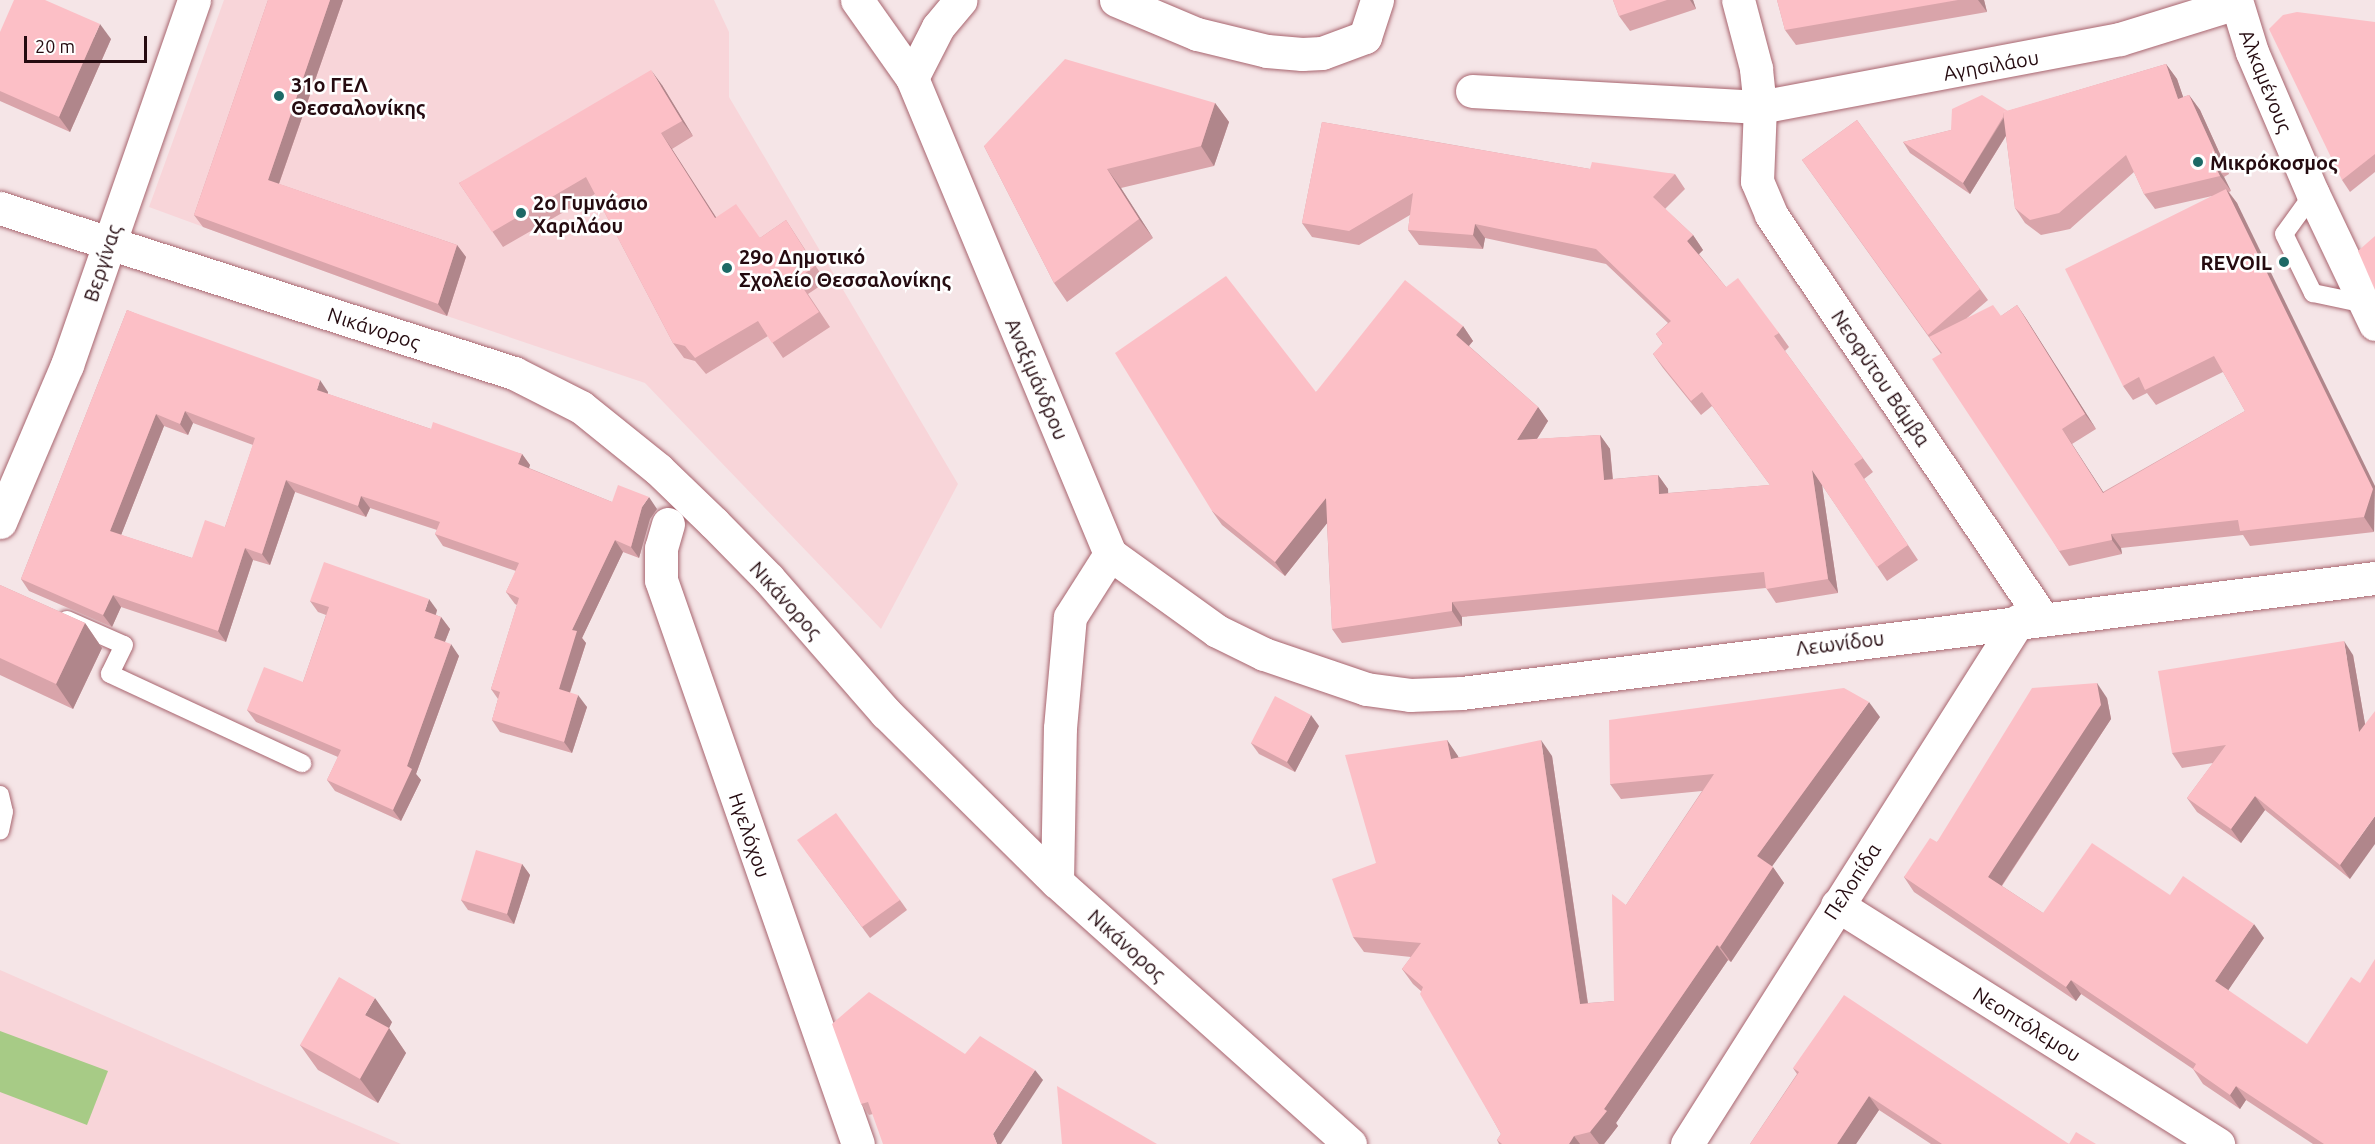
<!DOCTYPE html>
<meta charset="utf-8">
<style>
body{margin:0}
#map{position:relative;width:2375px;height:1144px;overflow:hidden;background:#f5e5e7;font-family:Ubuntu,sans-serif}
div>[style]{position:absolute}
.built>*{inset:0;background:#f8d5d9}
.green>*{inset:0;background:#a7cb86}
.roads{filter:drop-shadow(0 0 2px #a8656f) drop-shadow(0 0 2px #a8656f)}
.service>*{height:18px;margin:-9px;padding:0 9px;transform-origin:9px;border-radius:9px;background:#fff}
.minor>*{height:33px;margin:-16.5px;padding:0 16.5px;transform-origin:16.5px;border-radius:16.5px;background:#fff}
.tertiary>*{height:33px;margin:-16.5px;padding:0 16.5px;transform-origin:16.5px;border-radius:16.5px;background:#fff}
.wall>*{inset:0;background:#d9a4aa}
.shaded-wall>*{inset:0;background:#b0868b}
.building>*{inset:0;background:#fcbfc6}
.dots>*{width:16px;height:16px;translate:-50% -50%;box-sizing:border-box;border:3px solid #fff;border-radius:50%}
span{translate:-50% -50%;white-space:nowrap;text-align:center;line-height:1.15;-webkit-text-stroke:5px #fff;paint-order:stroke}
.street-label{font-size:20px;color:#250b10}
.poi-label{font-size:20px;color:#250b10;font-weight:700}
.left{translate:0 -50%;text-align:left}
.right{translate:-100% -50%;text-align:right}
.scale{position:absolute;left:24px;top:36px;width:123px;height:27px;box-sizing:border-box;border:3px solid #250b10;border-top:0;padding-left:8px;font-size:18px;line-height:21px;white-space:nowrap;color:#250b10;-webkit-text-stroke:4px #fff;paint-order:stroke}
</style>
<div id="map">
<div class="built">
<div style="clip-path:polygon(224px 0,714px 0,729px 32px,729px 97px,958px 484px,881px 629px,645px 383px,447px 316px,149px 207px)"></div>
<div style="clip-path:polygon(0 970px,265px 1086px,401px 1144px,0 1144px)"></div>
</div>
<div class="green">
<div style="clip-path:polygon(0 1031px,108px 1071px,87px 1125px,0 1092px)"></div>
</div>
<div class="roads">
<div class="service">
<div style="left:2313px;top:194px;width:49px;rotate:125.9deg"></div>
<div style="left:2284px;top:234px;width:66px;rotate:63.8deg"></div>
<div style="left:2313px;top:293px;width:53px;rotate:11.9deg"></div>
<div style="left:67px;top:620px;width:62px;rotate:23.7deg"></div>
<div style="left:124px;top:645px;width:32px;rotate:116deg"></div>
<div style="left:110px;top:674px;width:212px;rotate:24.9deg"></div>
<div style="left:0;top:795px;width:17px;rotate:77deg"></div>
<div style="left:4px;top:812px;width:19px;rotate:102deg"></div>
</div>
<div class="minor">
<div style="left:857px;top:0;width:95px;rotate:54.8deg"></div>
<div style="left:912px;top:78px;width:516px;rotate:67.41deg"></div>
<div style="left:1110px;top:554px;width:132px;rotate:35.7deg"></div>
<div style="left:1217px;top:631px;width:52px;rotate:26.1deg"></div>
<div style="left:1264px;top:654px;width:108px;rotate:18.9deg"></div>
<div style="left:1366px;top:689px;width:44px;rotate:7.8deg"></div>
<div style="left:1410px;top:695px;width:52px;rotate:-2.2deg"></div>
<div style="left:1462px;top:693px;width:920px;rotate:-7.18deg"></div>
<div style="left:1116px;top:0;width:88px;rotate:22.8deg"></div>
<div style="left:1197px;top:34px;width:72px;rotate:13.7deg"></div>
<div style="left:1267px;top:51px;width:35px;rotate:5deg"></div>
<div style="left:1302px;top:54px;width:20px;rotate:-3deg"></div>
<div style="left:1322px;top:53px;width:46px;rotate:-20.4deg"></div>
<div style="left:1365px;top:37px;width:39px;rotate:-72deg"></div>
<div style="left:2236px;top:0;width:54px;rotate:72.9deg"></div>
<div style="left:2252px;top:52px;width:155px;rotate:66.8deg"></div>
<div style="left:2313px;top:194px;width:144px;rotate:64.5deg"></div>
<div style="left:912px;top:78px;width:57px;rotate:-63deg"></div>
<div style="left:938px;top:27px;width:35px;rotate:-50deg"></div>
<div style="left:1472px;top:91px;width:288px;rotate:3.2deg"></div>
<div style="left:1760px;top:107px;width:39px;rotate:-96deg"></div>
<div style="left:1756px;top:68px;width:70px;rotate:-104.8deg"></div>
<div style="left:668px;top:524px;width:25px;rotate:106deg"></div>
<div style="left:661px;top:548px;width:32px;rotate:90deg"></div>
<div style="left:661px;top:580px;width:597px;rotate:70.75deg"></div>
<div style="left:2042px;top:618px;width:486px;rotate:-123.9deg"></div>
<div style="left:1771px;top:214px;width:36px;rotate:-113deg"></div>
<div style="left:1757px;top:181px;width:74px;rotate:-87.7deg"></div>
<div style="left:1760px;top:107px;width:366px;rotate:-10.7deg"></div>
<div style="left:2120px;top:39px;width:121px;rotate:-17.2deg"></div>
<div style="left:1057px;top:882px;width:154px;rotate:-88.9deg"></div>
<div style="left:1060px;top:728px;width:111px;rotate:-84.9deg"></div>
<div style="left:1070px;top:617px;width:75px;rotate:-57.6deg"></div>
<div style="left:1837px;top:905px;width:450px;rotate:32.1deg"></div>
<div style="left:1687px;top:1144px;width:620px;rotate:-57.64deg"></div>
</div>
<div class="tertiary">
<div style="left:0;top:208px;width:540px;rotate:17.8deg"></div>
<div style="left:514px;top:373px;width:75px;rotate:26.9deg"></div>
<div style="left:581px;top:407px;width:99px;rotate:38.8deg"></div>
<div style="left:658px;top:469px;width:78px;rotate:44deg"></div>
<div style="left:714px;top:523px;width:78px;rotate:45.5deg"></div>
<div style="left:769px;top:579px;width:178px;rotate:48.9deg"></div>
<div style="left:886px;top:713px;width:240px;rotate:44.7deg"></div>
<div style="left:1057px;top:882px;width:393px;rotate:41.8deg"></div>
<div style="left:0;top:522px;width:171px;rotate:-66.9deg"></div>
<div style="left:67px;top:365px;width:386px;rotate:-70.8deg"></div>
</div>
</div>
<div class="wall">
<div style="clip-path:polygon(268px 0,343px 0,279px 184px,457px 245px,466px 257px,447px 316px,203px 227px,194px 215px)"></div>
<div style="clip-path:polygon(1613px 0,1693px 0,1696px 9px,1630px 31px,1619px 16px)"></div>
<div style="clip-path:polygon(1777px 0,1984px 0,1987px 12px,1796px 45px,1785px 30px)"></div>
<div style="clip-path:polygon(2375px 22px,2375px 172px,2350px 192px,2342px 180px)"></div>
<div style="clip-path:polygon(0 32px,111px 39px,70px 132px,0 101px)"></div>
<div style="clip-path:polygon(2166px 64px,2177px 79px,2183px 97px,2189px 95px,2200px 110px,2229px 174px,2224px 177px,2231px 191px,2229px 192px,2237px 203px,2374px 532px,2250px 546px,2243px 535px,2121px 548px,2122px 554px,2069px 566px,2059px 551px,1941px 354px,1802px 160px,1857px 120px,1988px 300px,1967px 318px,2001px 316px,2017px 305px,2027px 320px,2096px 429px,2072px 444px,2103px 492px,2245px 411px,2223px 372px,2156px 405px,2147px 393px,2133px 400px,2123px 386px,2212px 196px,2155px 209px,2144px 194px,2134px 172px,2070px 229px,2041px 235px,2025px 223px,2015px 208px,2006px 136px,1970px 194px,1910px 153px,1903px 142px,1951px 130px,2008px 111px)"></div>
<div style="clip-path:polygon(662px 85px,693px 136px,672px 149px,716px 217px,760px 238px,786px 220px,826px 282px,808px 294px,830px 327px,783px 358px,768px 336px,706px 374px,695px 361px,684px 358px,673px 343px,595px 194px,503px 247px,459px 183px)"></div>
<div style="clip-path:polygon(1215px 103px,1229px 122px,1214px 166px,1121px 188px,1153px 238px,1067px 302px,1054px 283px,984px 146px)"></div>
<div style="clip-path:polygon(1322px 122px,1590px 169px,1675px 174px,1685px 189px,1665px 209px,1693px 235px,1703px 250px,1699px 254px,1726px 287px,1779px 333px,1789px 347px,1785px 351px,1873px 472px,1864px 479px,1918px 560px,1887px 581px,1822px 485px,1838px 593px,1776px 603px,1766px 588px,1462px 617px,1462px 626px,1342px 643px,1332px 629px,1327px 523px,1285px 576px,1222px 525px,1212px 511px,1316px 392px,1463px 326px,1473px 341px,1469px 346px,1538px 407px,1548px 421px,1537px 439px,1600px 435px,1610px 449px,1613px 479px,1658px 475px,1668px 489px,1668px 493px,1770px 485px,1712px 406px,1701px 415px,1663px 368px,1653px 354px,1663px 344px,1656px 334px,1668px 323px,1606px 264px,1485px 238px,1483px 249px,1419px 245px,1408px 230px,1410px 215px,1359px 245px,1312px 237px,1302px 223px)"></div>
<div style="clip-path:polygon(evenodd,127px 310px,328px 392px,328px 394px,431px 429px,522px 454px,530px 465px,529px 468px,612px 502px,657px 509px,650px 519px,639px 558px,623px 552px,582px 638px,586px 643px,570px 693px,587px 707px,572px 753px,500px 732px,492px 720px,498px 699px,491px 689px,517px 605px,515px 604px,506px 592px,516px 571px,443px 546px,435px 534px,437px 530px,370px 508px,366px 517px,295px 492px,270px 565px,253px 560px,226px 642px,121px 607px,112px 627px,29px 591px,21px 579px,127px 310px,193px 423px,253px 445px,225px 527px,192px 558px,121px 535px,164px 426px,188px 435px,193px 423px)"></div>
<div style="clip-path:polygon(0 585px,85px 623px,102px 648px,73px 709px,0 675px)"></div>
<div style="clip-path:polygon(310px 601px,437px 610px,436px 615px,441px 617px,450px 629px,445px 642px,459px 656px,416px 774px,421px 780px,401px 821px,335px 791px,327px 780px,338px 757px,256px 722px,247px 710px,303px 682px,326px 615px,318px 612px)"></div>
<div style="clip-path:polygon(2353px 655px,2365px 724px,2350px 879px,2265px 810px,2241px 843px,2197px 812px,2187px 798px,2213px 763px,2182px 768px,2172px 753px)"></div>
<div style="clip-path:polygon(2107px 698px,2111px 719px,2002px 886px,2043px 913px,2170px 895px,2264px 938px,2228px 990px,2375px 1144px,2313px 1144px,2246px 1100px,2240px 1109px,2203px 1084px,2193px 1069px,2081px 994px,2076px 1001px,1914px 892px,1904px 877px,1937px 842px)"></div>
<div style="clip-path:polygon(1880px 717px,1772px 866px,1784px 883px,1731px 962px,1728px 960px,1616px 1123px,1618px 1126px,1604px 1144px,1499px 1144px,1497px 1140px,1501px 1134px,1422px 992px,1413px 984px,1402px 969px,1411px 957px,1364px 952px,1353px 937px,1376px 863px,1447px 740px,1458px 757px,1552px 756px,1588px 1003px,1614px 1001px,1626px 905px,1702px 791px,1621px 799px,1610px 784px)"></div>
<div style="clip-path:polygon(1319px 726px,1295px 772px,1259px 754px,1251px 743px)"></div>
<div style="clip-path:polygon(805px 850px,900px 900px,907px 910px,870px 938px)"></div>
<div style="clip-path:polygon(522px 864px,530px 875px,514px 924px,468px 910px,461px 900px)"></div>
<div style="clip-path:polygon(392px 1022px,389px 1028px,406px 1053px,378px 1103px,318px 1070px,300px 1045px)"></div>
<div style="clip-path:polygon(965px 1054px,1043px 1080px,873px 1114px,869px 1115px,861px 1104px)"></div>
<div style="clip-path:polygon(1793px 1068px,2069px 1144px,1931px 1144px,1879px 1110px,1856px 1144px,1750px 1144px,1797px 1074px)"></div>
</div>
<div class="shaded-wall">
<div style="clip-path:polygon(330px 0,343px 0,276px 192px,268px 180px)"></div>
<div style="clip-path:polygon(1690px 0,1693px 0,1696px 9px)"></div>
<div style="clip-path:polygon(1978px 0,1984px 0,1987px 12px)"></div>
<div style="clip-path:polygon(100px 24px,111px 39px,70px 132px,59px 117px)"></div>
<div style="clip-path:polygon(2166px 64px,2177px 79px,2189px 114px,2178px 99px)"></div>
<div style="clip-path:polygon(651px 70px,662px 85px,693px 136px,682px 121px)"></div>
<div style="clip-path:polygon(2189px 95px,2200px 110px,2229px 174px,2218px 159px)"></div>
<div style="clip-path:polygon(1215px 103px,1229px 122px,1214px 166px,1201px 146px)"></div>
<div style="clip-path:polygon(2008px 111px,2015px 121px,1970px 194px,1963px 183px)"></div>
<div style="clip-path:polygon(661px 133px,672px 149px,726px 233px,715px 218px)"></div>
<div style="clip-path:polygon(2213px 162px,2224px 177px,2231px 191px,2220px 176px)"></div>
<div style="clip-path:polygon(1107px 169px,1121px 188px,1153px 238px,1139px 219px)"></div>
<div style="clip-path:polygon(2226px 189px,2237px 203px,2375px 486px,2374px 532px,2364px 517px)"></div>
<div style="clip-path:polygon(1475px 224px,1485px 238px,1483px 249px,1473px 235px)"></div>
<div style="clip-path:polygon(1693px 235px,1703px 250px,1697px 256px,1687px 241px)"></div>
<div style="clip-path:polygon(457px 245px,466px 257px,447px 316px,438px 304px)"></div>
<div style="clip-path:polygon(2017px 305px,2027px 320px,2096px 429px,2085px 414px)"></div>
<div style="clip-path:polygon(1463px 326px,1473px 341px,1466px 349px,1456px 335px)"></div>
<div style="clip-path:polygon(320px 380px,328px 392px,325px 402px,317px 390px)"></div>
<div style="clip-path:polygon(1538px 407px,1548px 421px,1527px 455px,1517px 440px)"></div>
<div style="clip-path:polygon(185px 411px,193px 423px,188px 435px,180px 424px)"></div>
<div style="clip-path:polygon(156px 414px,164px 426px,118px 543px,110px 531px)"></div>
<div style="clip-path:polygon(2062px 429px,2072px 444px,2113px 507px,2103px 493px)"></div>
<div style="clip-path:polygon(1600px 435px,1610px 449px,1614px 494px,1604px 480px)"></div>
<div style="clip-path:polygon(522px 454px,530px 465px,526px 476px,518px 464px)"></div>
<div style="clip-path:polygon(1812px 470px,1822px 485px,1838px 593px,1828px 579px)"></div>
<div style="clip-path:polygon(1658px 475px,1668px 489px,1669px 508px,1659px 494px)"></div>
<div style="clip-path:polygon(286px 480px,295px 492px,270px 565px,262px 554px)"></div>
<div style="clip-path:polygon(361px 496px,370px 508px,366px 517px,358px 506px)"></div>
<div style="clip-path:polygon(649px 497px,657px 509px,650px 519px,639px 558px,631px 547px,642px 507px)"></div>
<div style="clip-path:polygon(1326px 498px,1336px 512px,1285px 576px,1275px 562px)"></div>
<div style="clip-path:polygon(2111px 534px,2121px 548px,2122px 554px,2112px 540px)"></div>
<div style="clip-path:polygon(615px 540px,623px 552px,582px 638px,586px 643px,567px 701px,559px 689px,572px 630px)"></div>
<div style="clip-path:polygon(245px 548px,253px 560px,226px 642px,218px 631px)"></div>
<div style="clip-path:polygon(113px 595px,121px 607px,112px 627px,103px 615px)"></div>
<div style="clip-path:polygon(429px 599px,437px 610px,433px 623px,425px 611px)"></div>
<div style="clip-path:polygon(1452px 602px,1462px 617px,1462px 626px,1452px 611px)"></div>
<div style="clip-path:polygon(441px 617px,450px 629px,442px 649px,434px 638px)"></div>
<div style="clip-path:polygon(85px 623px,102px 648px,73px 709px,56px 684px)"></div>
<div style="clip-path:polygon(2344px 641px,2353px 655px,2369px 747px,2359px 732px)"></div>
<div style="clip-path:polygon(451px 644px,459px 656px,416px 774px,421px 780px,401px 821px,393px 810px,407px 766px)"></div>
<div style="clip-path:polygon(2097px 683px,2107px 698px,2111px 719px,1998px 891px,1988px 877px)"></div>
<div style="clip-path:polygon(578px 695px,587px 707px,572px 753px,564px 742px)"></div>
<div style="clip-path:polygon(1869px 702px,1880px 717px,1768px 872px,1757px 856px)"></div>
<div style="clip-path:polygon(1311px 715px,1319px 726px,1295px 772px,1287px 762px)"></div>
<div style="clip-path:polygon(1447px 740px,1458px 756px,1462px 774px,1451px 759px)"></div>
<div style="clip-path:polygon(1541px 740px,1552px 756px,1590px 1019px,1580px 1004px)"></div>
<div style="clip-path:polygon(2255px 796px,2265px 810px,2241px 843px,2231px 829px)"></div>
<div style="clip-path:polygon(2375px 816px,2375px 844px,2350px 879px,2340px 865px)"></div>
<div style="clip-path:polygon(522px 864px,530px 875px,514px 924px,507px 914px)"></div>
<div style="clip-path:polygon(1773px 867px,1784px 883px,1731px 962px,1720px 947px)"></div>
<div style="clip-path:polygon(2254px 924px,2264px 938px,2225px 995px,2215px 981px)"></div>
<div style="clip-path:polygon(1717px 945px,1728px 960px,1616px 1123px,1618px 1126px,1604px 1144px,1599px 1144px,1590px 1132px,1604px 1109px)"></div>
<div style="clip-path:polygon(2071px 980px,2081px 994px,2076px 1001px,2066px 987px)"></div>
<div style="clip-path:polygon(375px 998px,392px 1022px,389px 1028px,406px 1053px,378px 1103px,360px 1079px,365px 1015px)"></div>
<div style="clip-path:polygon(1035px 1070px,1043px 1080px,1001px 1144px,997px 1144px,993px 1134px)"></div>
<div style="clip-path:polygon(2236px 1086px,2246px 1100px,2240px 1109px,2230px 1095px)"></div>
<div style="clip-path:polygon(1869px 1096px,1879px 1110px,1856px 1144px,1837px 1144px)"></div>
<div style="clip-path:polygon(1574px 1136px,1580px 1144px,1569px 1144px)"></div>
</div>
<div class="building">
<div style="clip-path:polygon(14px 0,45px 0,100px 24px,59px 117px,0 91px,0 32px)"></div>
<div style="clip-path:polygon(268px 0,330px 0,268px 180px,457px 245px,438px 304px,194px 215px)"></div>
<div style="clip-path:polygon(1613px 0,1667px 0,1619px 16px)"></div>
<div style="clip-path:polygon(1777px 0,1958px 0,1785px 30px)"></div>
<div style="clip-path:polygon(2297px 12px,2375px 22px,2375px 154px,2342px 180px,2269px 29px,2283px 15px)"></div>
<div style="clip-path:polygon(1065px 59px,1215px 103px,1201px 146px,1107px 169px,1139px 219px,1054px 283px,984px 146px)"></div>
<div style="clip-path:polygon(2166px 64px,2178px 99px,2189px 95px,2218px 159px,2213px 162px,2220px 176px,2144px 194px,2126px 155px,2059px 213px,2030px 220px,2015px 208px,2003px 112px)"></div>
<div style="clip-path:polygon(651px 70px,682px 121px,661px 133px,715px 218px,736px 204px,760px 238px,786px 220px,815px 266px,797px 279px,819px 312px,772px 343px,758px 321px,695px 358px,685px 346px,673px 343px,586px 177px,492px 232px,459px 183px)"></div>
<div style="clip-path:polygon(1982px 95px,2008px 111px,2003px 112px,2003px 117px,1963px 183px,1903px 142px,1951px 130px,1952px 109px)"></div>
<div style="clip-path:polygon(1857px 120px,1980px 289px,1928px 335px,1802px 160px)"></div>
<div style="clip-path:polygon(1322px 122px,1590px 169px,1592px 162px,1675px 174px,1653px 197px,1693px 235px,1687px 241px,1726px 287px,1738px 278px,1779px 333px,1774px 336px,1863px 458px,1854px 464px,1908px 545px,1877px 567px,1812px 470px,1828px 579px,1766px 589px,1764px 572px,1452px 602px,1452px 611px,1332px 629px,1326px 498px,1275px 562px,1212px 511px,1115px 353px,1226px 276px,1316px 392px,1405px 280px,1463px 326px,1456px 335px,1538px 407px,1517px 440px,1600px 435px,1604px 480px,1658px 475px,1659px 494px,1770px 485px,1702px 392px,1691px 401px,1653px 354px,1663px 343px,1656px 334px,1671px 321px,1596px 249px,1475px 224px,1473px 235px,1408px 230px,1413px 193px,1349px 231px,1302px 223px)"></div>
<div style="clip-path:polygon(2226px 189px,2373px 489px,2364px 517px,2240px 531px,2238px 520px,2111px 534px,2112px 540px,2059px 551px,1932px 359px,1942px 353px,1929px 337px,1993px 305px,2001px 316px,2017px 305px,2085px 414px,2062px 429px,2103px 493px,2245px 411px,2214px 356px,2145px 390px,2139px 377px,2123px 386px,2065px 269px)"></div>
<div style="clip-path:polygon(2375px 236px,2375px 290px,2358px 251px)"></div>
<div style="clip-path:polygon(evenodd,127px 310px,320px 380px,317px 390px,431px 429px,433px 422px,522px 454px,518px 464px,612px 502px,618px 485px,649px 497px,642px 507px,631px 547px,615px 540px,572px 630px,577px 631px,559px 689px,578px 695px,564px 742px,492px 720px,500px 692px,491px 689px,519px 598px,506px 592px,519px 563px,435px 534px,440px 522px,361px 496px,358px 506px,286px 480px,262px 554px,245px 548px,218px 631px,113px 595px,103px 615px,21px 579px,127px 310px,185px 411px,255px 438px,225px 527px,205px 520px,192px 558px,110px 531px,156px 414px,180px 424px,185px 411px)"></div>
<div style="clip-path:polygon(324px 562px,429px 599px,425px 611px,441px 617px,434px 638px,451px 644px,407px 766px,412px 769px,393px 810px,327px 780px,341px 750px,247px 710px,264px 667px,303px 682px,329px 607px,310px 601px)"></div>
<div style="clip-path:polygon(0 585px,85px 623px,56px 684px,0 658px)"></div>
<div style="clip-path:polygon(2344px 641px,2359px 732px,2375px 711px,2375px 816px,2340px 865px,2255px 796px,2231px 829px,2187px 798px,2226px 745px,2172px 753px,2158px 671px)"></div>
<div style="clip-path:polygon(2097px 683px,2101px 705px,1988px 877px,2043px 913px,2092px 843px,2170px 895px,2183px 876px,2254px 924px,2215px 981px,2307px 1044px,2351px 977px,2360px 983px,2375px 959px,2375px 1144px,2324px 1144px,2236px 1086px,2230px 1095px,2193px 1069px,2196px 1064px,2071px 980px,2066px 987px,1904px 877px,1930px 838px,1937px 842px,2032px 688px)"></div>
<div style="clip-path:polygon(1844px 688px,1869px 702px,1757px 856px,1773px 867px,1720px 947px,1717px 945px,1604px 1109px,1607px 1111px,1590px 1132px,1574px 1136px,1569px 1144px,1502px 1144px,1497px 1140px,1501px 1134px,1420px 994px,1423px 987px,1402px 969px,1421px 943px,1353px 937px,1332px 879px,1376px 863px,1345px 755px,1447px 740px,1451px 759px,1541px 740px,1580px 1004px,1614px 1001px,1612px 894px,1626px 905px,1714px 774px,1610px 784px,1609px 720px)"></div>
<div style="clip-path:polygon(1275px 696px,1311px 715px,1287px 762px,1251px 743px)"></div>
<div style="clip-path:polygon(836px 813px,900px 900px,862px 927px,797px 840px)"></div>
<div style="clip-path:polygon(476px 850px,522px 864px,507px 914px,461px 900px)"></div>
<div style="clip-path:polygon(339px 977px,375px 998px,365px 1015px,389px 1028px,360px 1079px,300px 1045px)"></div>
<div style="clip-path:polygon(869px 992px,965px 1054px,980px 1036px,1035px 1070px,993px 1134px,997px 1144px,883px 1144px,868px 1102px,861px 1104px,832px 1024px)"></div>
<div style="clip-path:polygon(1844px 995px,2069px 1144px,1942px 1144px,1869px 1096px,1837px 1144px,1750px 1144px,1799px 1072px,1793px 1068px)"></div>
<div style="clip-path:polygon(1057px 1086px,1157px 1144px,1062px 1144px)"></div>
<div style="clip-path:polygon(2076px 1132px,2096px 1144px,2069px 1144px)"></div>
</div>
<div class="dots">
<div style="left:279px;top:96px;background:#1d6966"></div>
<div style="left:2198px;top:162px;background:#1d6966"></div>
<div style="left:521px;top:213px;background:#1d6966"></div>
<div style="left:2284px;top:262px;background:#1d6966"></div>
<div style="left:727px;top:268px;background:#1d6966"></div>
</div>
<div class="street-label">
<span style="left:1991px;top:65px;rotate:-10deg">Αγησιλάου</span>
<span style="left:2266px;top:81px;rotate:68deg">Αλκαμένους</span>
<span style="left:102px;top:263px;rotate:-72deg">Βεργίνας</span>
<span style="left:374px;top:328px;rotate:18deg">Νικάνορος</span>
<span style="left:1881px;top:378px;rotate:56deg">Νεοφύτου Βάμβα</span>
<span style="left:1037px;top:379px;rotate:67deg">Αναξιμάνδρου</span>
<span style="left:786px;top:600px;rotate:48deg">Νικάνορος</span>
<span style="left:1840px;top:643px;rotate:-7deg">Λεωνίδου</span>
<span style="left:750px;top:835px;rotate:71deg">Ηγελόχου</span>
<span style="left:1852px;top:881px;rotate:-57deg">Πελοπίδα</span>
<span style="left:1127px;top:945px;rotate:42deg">Νικάνορος</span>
<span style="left:2027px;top:1024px;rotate:32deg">Νεοπτόλεμου</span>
</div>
<div class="poi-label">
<span class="left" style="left:291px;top:96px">31ο ΓΕΛ<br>Θεσσαλονίκης</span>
<span class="left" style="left:2210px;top:162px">Μικρόκοσμος</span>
<span class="left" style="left:533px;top:214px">2ο Γυμνάσιο<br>Χαριλάου</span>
<span class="left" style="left:739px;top:268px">29ο Δημοτικό<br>Σχολείο Θεσσαλονίκης</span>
<span class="right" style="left:2272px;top:262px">REVOIL</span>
</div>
<div class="scale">20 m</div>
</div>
